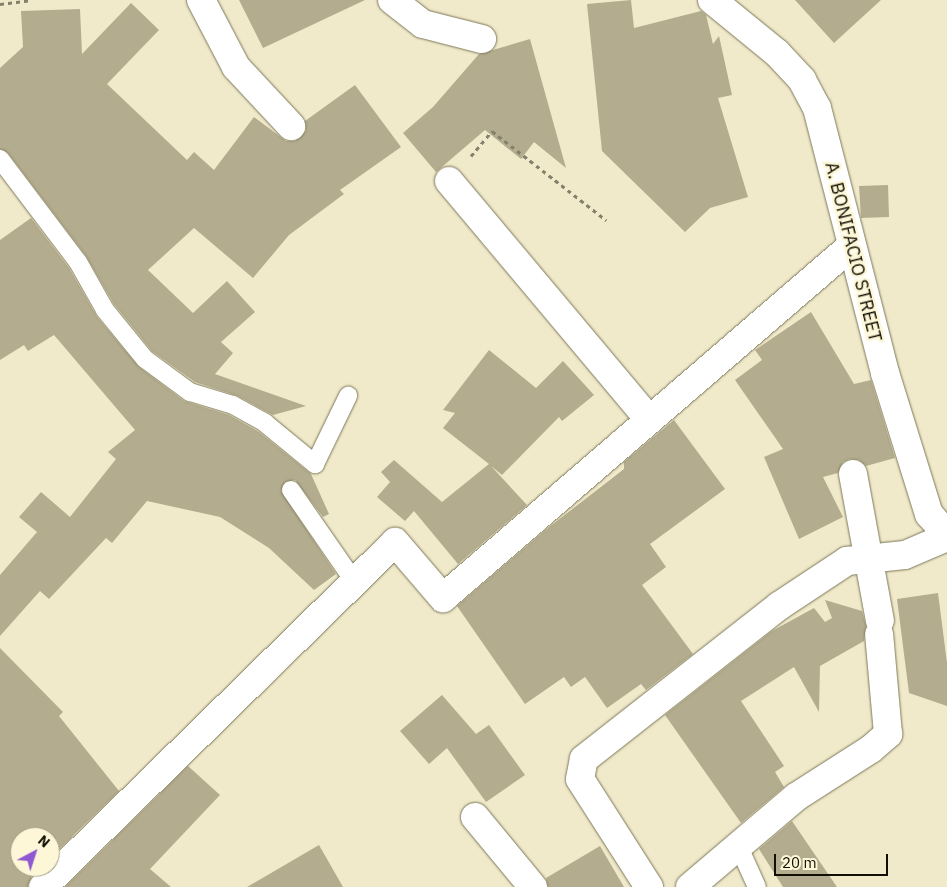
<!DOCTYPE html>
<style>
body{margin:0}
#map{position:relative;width:947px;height:887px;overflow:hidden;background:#f0eaca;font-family:"IBM Plex Sans",sans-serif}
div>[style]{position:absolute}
.building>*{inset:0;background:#b3ac8e}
.path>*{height:3px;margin-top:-1.5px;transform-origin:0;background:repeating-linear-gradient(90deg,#85816c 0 4px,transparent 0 8px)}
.roads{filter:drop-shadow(0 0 1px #7c775a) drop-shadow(0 0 1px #7c775a)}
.lane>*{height:18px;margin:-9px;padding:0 9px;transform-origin:9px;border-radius:9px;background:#fff}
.street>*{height:28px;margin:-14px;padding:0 14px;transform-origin:14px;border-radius:14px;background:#fff}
span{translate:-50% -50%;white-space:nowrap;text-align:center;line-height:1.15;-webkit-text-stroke:5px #fef7d7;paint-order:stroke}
.street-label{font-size:18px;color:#110f05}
.north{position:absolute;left:10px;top:827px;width:50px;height:50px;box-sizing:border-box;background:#fef7d7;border:1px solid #9f9a83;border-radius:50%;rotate:40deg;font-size:14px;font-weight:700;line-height:20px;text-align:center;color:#110f05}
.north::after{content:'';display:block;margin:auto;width:18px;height:22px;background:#8f59d1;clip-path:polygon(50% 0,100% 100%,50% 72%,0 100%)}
.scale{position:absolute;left:774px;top:854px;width:114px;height:22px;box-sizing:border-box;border:2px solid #110f05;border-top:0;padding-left:6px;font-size:15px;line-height:18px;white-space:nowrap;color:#110f05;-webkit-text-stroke:4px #fef7d7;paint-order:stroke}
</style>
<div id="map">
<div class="building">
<div style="clip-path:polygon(239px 0,365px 0,263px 48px)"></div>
<div style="clip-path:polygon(631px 0,634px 28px,701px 11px,706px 15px,713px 44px,719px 36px,732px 95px,718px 98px,748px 197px,710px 208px,685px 232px,602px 151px,587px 4px)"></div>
<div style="clip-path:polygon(795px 0,881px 0,834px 43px)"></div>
<div style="clip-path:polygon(131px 3px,159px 30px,107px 84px,187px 160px,194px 152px,214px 170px,254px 117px,286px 141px,295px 141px,306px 131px,305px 121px,355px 85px,401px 147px,340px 190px,344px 194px,289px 235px,253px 278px,194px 228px,148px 270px,193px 313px,227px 281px,255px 312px,221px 342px,233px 353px,215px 374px,306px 406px,273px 415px,238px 396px,195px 382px,152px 351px,114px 304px,86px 256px,8px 153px,0 149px,0 68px,23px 47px,21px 11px,80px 9px,82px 54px)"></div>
<div style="clip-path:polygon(530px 39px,566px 168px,534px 142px,521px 159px,485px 130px,436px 172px,403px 133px,433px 107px,479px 54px)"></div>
<div style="clip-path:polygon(888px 185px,889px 217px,861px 218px,859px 186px)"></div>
<div style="clip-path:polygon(31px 218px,69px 268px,97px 317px,139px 367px,184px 401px,229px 415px,259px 432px,311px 474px,329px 514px,323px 517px,295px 480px,285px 482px,281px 491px,336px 574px,314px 590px,269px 548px,220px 517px,147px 501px,112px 543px,106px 538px,49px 599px,40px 591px,0 636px,0 575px,37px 532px,19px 517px,41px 492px,70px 517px,116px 459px,108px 452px,135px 430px,54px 335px,28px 351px,24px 345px,0 360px,0 240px)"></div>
<div style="clip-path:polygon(811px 312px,854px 384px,871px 380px,895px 458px,866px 466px,859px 460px,850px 459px,843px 462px,838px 473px,823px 477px,843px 517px,799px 539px,764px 457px,783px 449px,735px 380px,762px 360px,755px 350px)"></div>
<div style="clip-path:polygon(489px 350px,536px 388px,563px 361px,594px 395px,562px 421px,559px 417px,502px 475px,491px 466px,527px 505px,458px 564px,414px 511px,405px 521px,377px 497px,390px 482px,381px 472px,394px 460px,442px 502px,489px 464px,443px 428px,455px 413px,443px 410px)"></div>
<div style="clip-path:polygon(674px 420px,725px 489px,650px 544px,666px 567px,642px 585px,693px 654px,646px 690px,641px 684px,607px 708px,585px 677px,571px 687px,564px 677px,525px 704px,457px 606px,548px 528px,624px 469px,624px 462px)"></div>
<div style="clip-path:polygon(938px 593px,947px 663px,947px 706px,909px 693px,897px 599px)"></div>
<div style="clip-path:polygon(825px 600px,862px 611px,866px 626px,864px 641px,820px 666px,819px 712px,794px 667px,741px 701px,784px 766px,775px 772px,784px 787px,741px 823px,665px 715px,772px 631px,814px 608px,825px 622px,832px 618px)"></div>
<div style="clip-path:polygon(0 648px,63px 712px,59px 716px,119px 791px,50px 858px,50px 837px,20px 837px,20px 867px,41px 867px,32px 876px,28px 887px,0 887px)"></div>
<div style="clip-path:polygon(442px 695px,476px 734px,489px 725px,525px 775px,486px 802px,447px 748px,429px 764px,400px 731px)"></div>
<div style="clip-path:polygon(188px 766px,220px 795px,150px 869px,171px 887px,65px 887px)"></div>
<div style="clip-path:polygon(792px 821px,837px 887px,783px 887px,759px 849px)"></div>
<div style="clip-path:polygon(319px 845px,343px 887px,247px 887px)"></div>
<div style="clip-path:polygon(600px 846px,624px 887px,548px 887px,546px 878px)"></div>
</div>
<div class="path">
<div style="left:0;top:4px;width:31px;rotate:-7deg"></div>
<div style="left:471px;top:156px;width:33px;rotate:-50deg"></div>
<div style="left:492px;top:131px;width:145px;rotate:38deg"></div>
</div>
<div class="roads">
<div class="lane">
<div style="left:0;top:159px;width:129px;rotate:52.9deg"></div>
<div style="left:78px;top:262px;width:55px;rotate:60.6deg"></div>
<div style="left:105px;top:310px;width:63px;rotate:50.8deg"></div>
<div style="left:145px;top:359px;width:56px;rotate:36.3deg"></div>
<div style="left:190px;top:392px;width:45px;rotate:16.8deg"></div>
<div style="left:233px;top:405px;width:37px;rotate:29deg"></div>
<div style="left:265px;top:423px;width:65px;rotate:39.4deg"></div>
<div style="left:315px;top:464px;width:76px;rotate:-64.1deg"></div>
<div style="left:291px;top:490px;width:111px;rotate:55.3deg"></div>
<div style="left:738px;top:845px;width:46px;rotate:65.7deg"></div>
</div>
<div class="street">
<div style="left:201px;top:0;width:76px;rotate:62.4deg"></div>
<div style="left:236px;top:67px;width:81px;rotate:47deg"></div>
<div style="left:392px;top:0;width:39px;rotate:38deg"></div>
<div style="left:423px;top:24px;width:61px;rotate:14.3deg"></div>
<div style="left:712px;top:0;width:84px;rotate:39.2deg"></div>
<div style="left:777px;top:53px;width:37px;rotate:47deg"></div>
<div style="left:802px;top:80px;width:32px;rotate:62deg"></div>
<div style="left:817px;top:108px;width:274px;rotate:75.6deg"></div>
<div style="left:885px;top:373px;width:148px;rotate:72.7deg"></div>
<div style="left:929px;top:514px;width:28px;rotate:49deg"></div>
<div style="left:449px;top:181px;width:311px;rotate:50deg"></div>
<div style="left:853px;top:474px;width:149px;rotate:79.6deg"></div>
<div style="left:475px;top:817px;width:91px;rotate:50.4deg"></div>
<div style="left:43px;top:887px;width:493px;rotate:-44.4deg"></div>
<div style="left:395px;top:542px;width:74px;rotate:49.4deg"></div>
<div style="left:443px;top:598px;width:537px;rotate:-40.77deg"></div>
<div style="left:649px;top:887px;width:128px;rotate:-122.6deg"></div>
<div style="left:580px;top:779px;width:20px;rotate:-79deg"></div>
<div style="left:584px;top:759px;width:248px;rotate:-38.1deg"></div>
<div style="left:779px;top:606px;width:82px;rotate:-33.5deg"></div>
<div style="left:847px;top:561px;width:58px;rotate:-5.9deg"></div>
<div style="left:905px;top:555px;width:46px;rotate:-23.2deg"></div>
<div style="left:690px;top:887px;width:139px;rotate:-40.3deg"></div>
<div style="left:796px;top:797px;width:89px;rotate:-32.6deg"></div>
<div style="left:871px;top:749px;width:23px;rotate:-41deg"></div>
<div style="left:888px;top:734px;width:100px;rotate:-95.1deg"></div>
</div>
</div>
<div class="street-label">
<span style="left:853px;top:252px;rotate:76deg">A. BONIFACIO STREET</span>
</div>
<div class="north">N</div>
<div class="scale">20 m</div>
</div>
